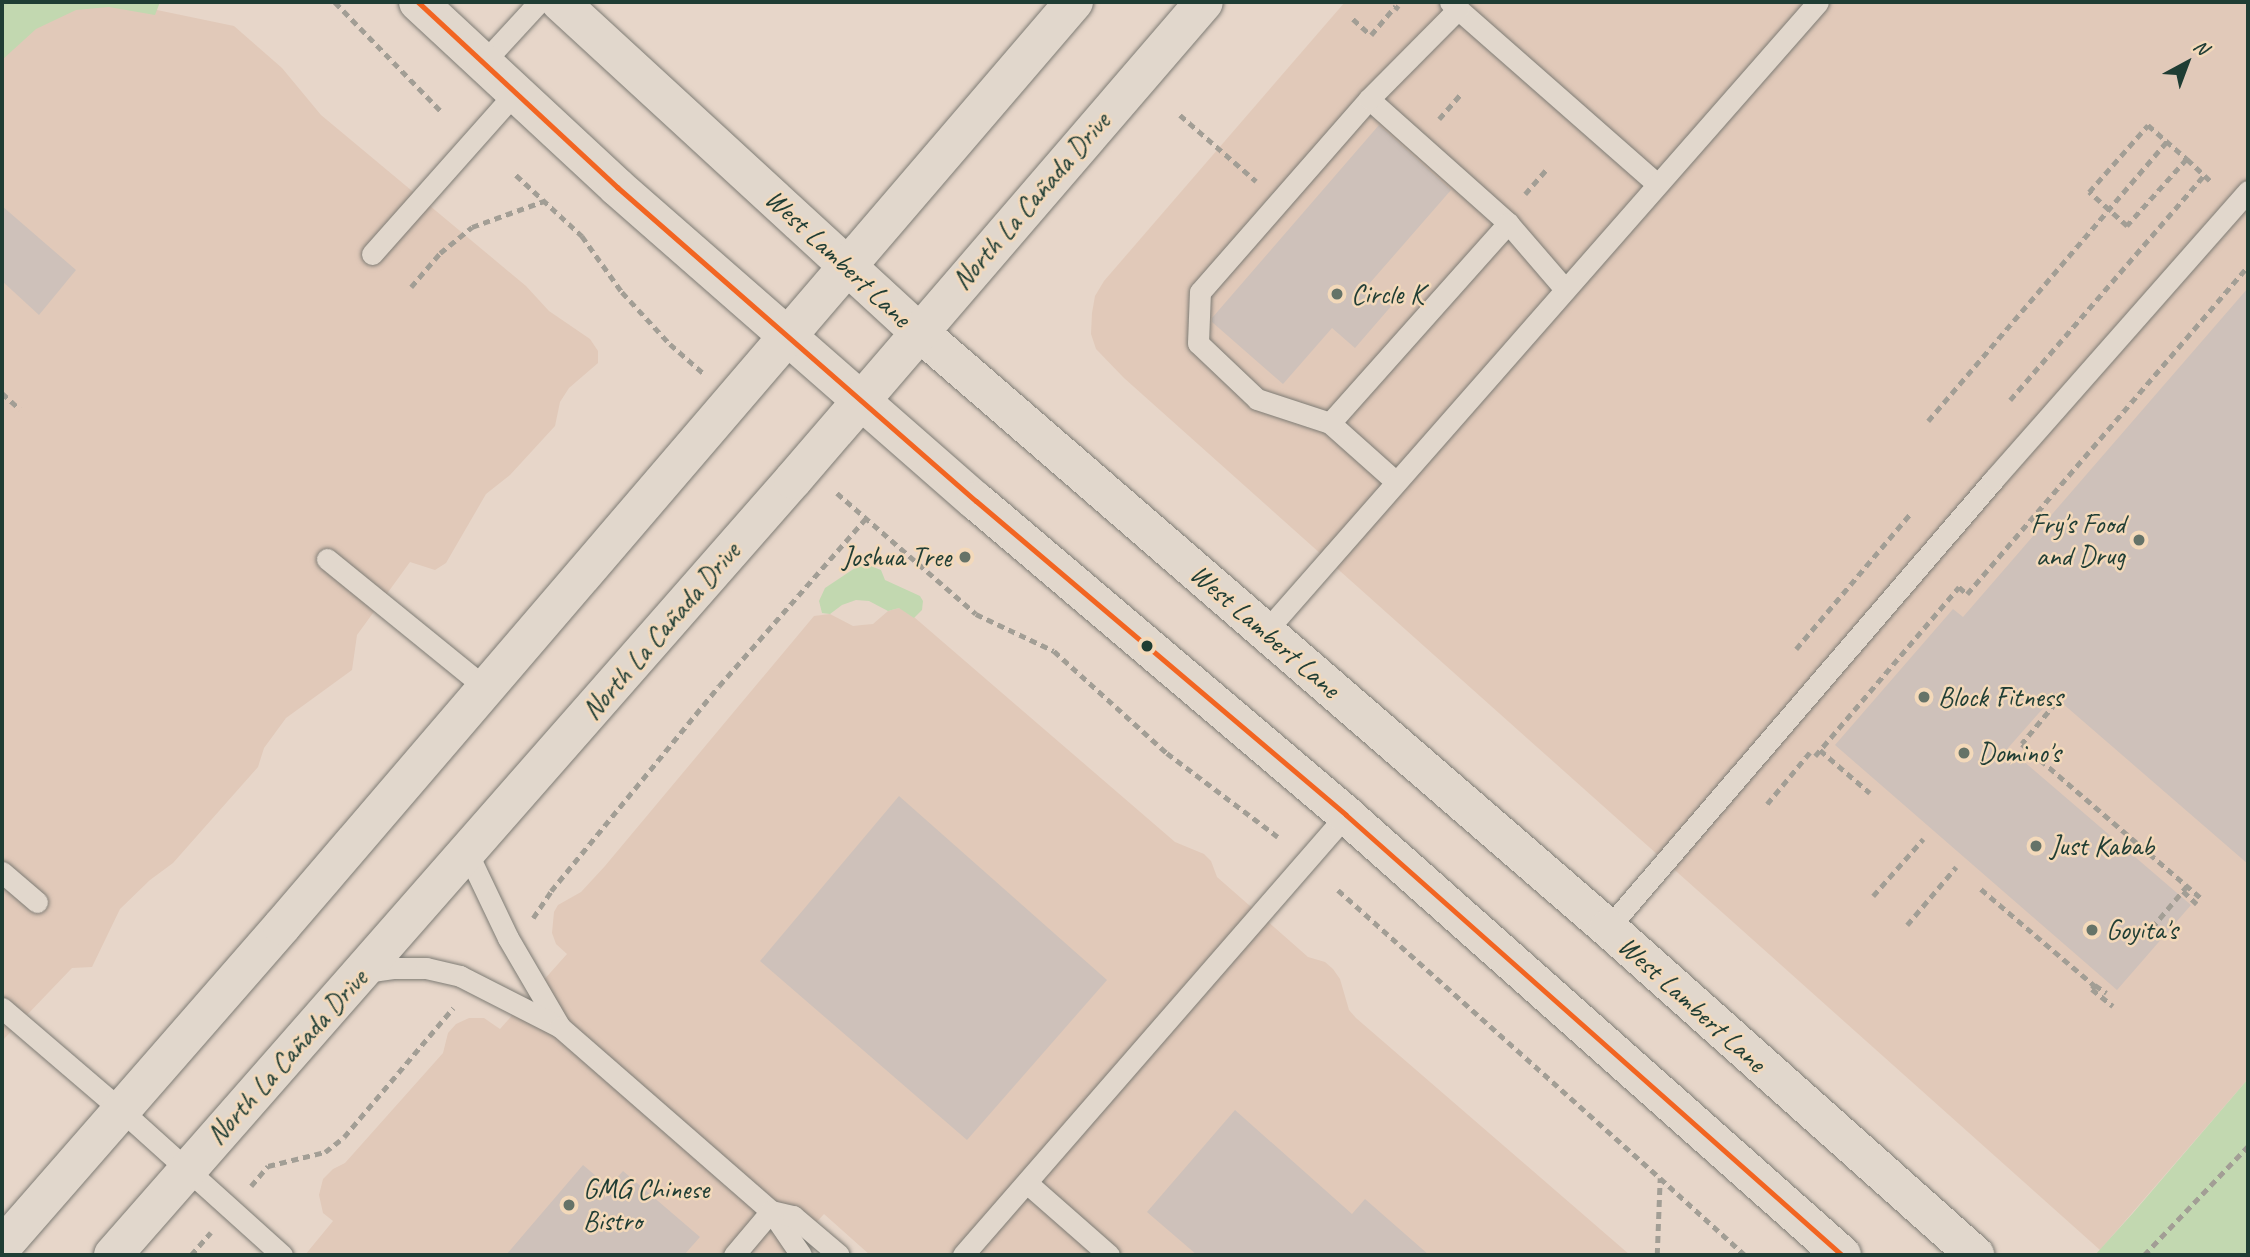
<!DOCTYPE html>
<meta charset="utf-8">
<style>
body{margin:0}
#map{position:relative;width:2250px;height:1257px;overflow:hidden;background:#e7d6c9;font-family:Caveat,sans-serif}
div>[style]{position:absolute}
.built>*{inset:0;background:#e1c9b9}
.green>*{inset:0;background:#c2d8b0}
.building>*{inset:0;background:#cec1ba}
.path>*{height:4.5px;margin-top:-2.25px;transform-origin:0;background:repeating-linear-gradient(90deg,#a29e95 0 7px,transparent 0 12px)}
.roads{filter:drop-shadow(0 0 2px #7e7c75) drop-shadow(0 0 2px #7e7c75)}
.service>*{height:21px;margin:-10.5px;padding:0 10.5px;transform-origin:10.5px;border-radius:10.5px;background:#e1d7cc}
.secondary>*{height:38px;margin:-19px;padding:0 19px;transform-origin:19px;border-radius:19px;background:#e1d7cc}
.primary>*{height:38px;margin:-19px;padding:0 19px;transform-origin:19px;border-radius:19px;background:#e1d7cc}
.bus-1>*{height:5px;margin:-2.5px;padding:0 2.5px;transform-origin:2.5px;border-radius:2.5px;background:#f26522}
.dots>*{width:19px;height:19px;translate:-50% -50%;box-sizing:border-box;border:4px solid #f3d9ba;border-radius:50%}
span{translate:-50% -50%;white-space:nowrap;text-align:center;line-height:1.15;-webkit-text-stroke:5px #f3d9ba;paint-order:stroke}
.street-label{font-size:28px;color:#1f3d34}
.poi-label{font-size:28px;color:#1f3d34}
.left{translate:0 -50%;text-align:left}
.right{translate:-100% -50%;text-align:right}
.frame{position:absolute;inset:0;border:4px solid #1f3d34;pointer-events:none}
.north{position:absolute;left:2152px;top:28px;width:70px;height:70px;-webkit-text-stroke:5px #f3d9ba;paint-order:stroke;rotate:41deg;font-size:19px;font-weight:700;line-height:28px;text-align:center;color:#1f3d34}
.north::after{content:'';display:block;margin:auto;width:24px;height:32px;background:#1f3d34;clip-path:polygon(50% 0,100% 100%,50% 72%,0 100%)}
</style>
<div id="map">
<div class="built">
<div style="clip-path:polygon(1345px 2px,2248px 2px,2248px 1079px,2100px 1250px,1124px 378px,1096px 349px,1091px 334px,1092px 313px,1095px 296px,1104px 281px)"></div>
<div style="clip-path:polygon(128px 4px,234px 26px,282px 68px,321px 115px,526px 286px,549px 311px,590px 339px,598px 351px,598px 363px,569px 388px,560px 402px,555px 426px,510px 475px,486px 494px,446px 563px,435px 570px,410px 562px,357px 635px,352px 670px,286px 718px,264px 748px,258px 767px,173px 863px,150px 880px,120px 909px,92px 967px,72px 968px,2px 1041px,2px 55px,34px 27px,77px 6px)"></div>
<div style="clip-path:polygon(899px 608px,907px 611px,1175px 842px,1204px 854px,1211px 861px,1217px 877px,1308px 957px,1325px 962px,1333px 969px,1340px 979px,1349px 1010px,1356px 1018px,1630px 1255px,870px 1255px,824px 1214px,787px 1255px,305px 1255px,333px 1221px,323px 1213px,319px 1195px,323px 1179px,333px 1169px,345px 1163px,443px 1053px,448px 1033px,456px 1024px,469px 1018px,484px 1018px,500px 1029px,567px 954px,556px 944px,552px 933px,554px 912px,558px 905px,581px 892px,605px 866px,814px 616px,830px 614px,853px 626px,862px 625px,873px 624px,888px 611px)"></div>
</div>
<div class="green">
<div style="clip-path:polygon(2px 2px,160px 2px,155px 15px,109px 7px,76px 10px,36px 29px,2px 60px)"></div>
<div style="clip-path:polygon(868px 565px,881px 570px,885px 580px,920px 596px,923px 601px,922px 610px,914px 618px,899px 608px,888px 611px,869px 601px,856px 600px,842px 605px,830px 614px,822px 613px,819px 601px,825px 588px,855px 568px)"></div>
<div style="clip-path:polygon(2248px 1079px,2248px 1255px,2095px 1255px,2133px 1213px)"></div>
</div>
<div class="building">
<div style="clip-path:polygon(1379px 125px,1451px 190px,1369px 284px,1393px 304px,1355px 348px,1332px 328px,1283px 384px,1212px 322px,1212px 318px)"></div>
<div style="clip-path:polygon(2px 206px,76px 270px,39px 315px,2px 281px)"></div>
<div style="clip-path:polygon(2248px 288px,2248px 864px,2054px 696px,2008px 748px,2191px 905px,2117px 990px,1835px 745px,1953px 609px,1963px 617px)"></div>
<div style="clip-path:polygon(899px 796px,1107px 980px,967px 1140px,760px 961px)"></div>
<div style="clip-path:polygon(1235px 1110px,1352px 1214px,1365px 1199px,1429px 1255px,1197px 1255px,1147px 1212px)"></div>
<div style="clip-path:polygon(583px 1165px,609px 1187px,623px 1171px,700px 1237px,684px 1255px,506px 1255px)"></div>
</div>
<div class="path">
<div style="left:335px;top:2px;width:152px;rotate:45.8deg"></div>
<div style="left:1353px;top:19px;width:24px;rotate:42deg"></div>
<div style="left:1371px;top:35px;width:38px;rotate:-50deg"></div>
<div style="left:1395px;top:6px;width:5px;rotate:37deg"></div>
<div style="left:1180px;top:115px;width:101px;rotate:41deg"></div>
<div style="left:1439px;top:119px;width:35px;rotate:-49deg"></div>
<div style="left:2187px;top:159px;width:90px;rotate:131.8deg"></div>
<div style="left:2127px;top:226px;width:51px;rotate:-138.2deg"></div>
<div style="left:2089px;top:192px;width:89px;rotate:-48.6deg"></div>
<div style="left:2148px;top:125px;width:52px;rotate:41.1deg"></div>
<div style="left:2187px;top:159px;width:35px;rotate:43deg"></div>
<div style="left:516px;top:175px;width:90px;rotate:42.7deg"></div>
<div style="left:582px;top:236px;width:69px;rotate:54.5deg"></div>
<div style="left:622px;top:292px;width:71px;rotate:47.3deg"></div>
<div style="left:670px;top:344px;width:44px;rotate:41.3deg"></div>
<div style="left:1525px;top:194px;width:35px;rotate:-49deg"></div>
<div style="left:411px;top:287px;width:45px;rotate:-49.5deg"></div>
<div style="left:440px;top:253px;width:41px;rotate:-39.1deg"></div>
<div style="left:472px;top:227px;width:77px;rotate:-19.9deg"></div>
<div style="left:2px;top:393px;width:24px;rotate:42deg"></div>
<div style="left:2010px;top:400px;width:297px;rotate:-49.2deg"></div>
<div style="left:1928px;top:421px;width:368px;rotate:-49.5deg"></div>
<div style="left:837px;top:493px;width:184px;rotate:41deg"></div>
<div style="left:976px;top:614px;width:86px;rotate:25.4deg"></div>
<div style="left:1054px;top:651px;width:152px;rotate:42.1deg"></div>
<div style="left:1167px;top:753px;width:139px;rotate:37.1deg"></div>
<div style="left:1796px;top:649px;width:177px;rotate:-49.8deg"></div>
<div style="left:2056px;top:703px;width:53px;rotate:129.7deg"></div>
<div style="left:2022px;top:744px;width:236px;rotate:40.7deg"></div>
<div style="left:1820px;top:750px;width:66px;rotate:40.7deg"></div>
<div style="left:1815px;top:756px;width:222px;rotate:-49.6deg"></div>
<div style="left:1959px;top:587px;width:11px;rotate:41deg"></div>
<div style="left:1967px;top:594px;width:432px;rotate:-49.4deg"></div>
<div style="left:1767px;top:804px;width:67px;rotate:-50.4deg"></div>
<div style="left:1981px;top:889px;width:150px;rotate:40.4deg"></div>
<div style="left:2095px;top:986px;width:4px;rotate:135deg"></div>
<div style="left:2092px;top:989px;width:27px;rotate:39deg"></div>
<div style="left:1338px;top:890px;width:432px;rotate:41.8deg"></div>
<div style="left:2183px;top:891px;width:19px;rotate:43deg"></div>
<div style="left:1873px;top:896px;width:76px;rotate:-48.7deg"></div>
<div style="left:533px;top:918px;width:32px;rotate:-56deg"></div>
<div style="left:551px;top:891px;width:265px;rotate:-50.7deg"></div>
<div style="left:719px;top:686px;width:223px;rotate:-48.8deg"></div>
<div style="left:1907px;top:925px;width:76px;rotate:-49.8deg"></div>
<div style="left:2144px;top:937px;width:67px;rotate:-49.9deg"></div>
<div style="left:2095px;top:985px;width:14px;rotate:34deg"></div>
<div style="left:251px;top:1186px;width:26px;rotate:-50deg"></div>
<div style="left:268px;top:1166px;width:59px;rotate:-13.8deg"></div>
<div style="left:325px;top:1152px;width:24px;rotate:-38deg"></div>
<div style="left:344px;top:1137px;width:169px;rotate:-49.8deg"></div>
<div style="left:191px;top:1255px;width:30px;rotate:-49deg"></div>
<div style="left:1657px;top:1255px;width:77px;rotate:-87.8deg"></div>
<div style="left:1660px;top:1178px;width:115px;rotate:42.2deg"></div>
<div style="left:2144px;top:1255px;width:151px;rotate:-46.3deg"></div>
</div>
<div class="roads">
<div class="service">
<div style="left:1450px;top:2px;width:274px;rotate:41.3deg"></div>
<div style="left:483px;top:63px;width:83px;rotate:-47.4deg"></div>
<div style="left:1369px;top:99px;width:186px;rotate:41.7deg"></div>
<div style="left:372px;top:254px;width:217px;rotate:-48.4deg"></div>
<div style="left:1330px;top:423px;width:77px;rotate:-161.8deg"></div>
<div style="left:1257px;top:399px;width:81px;rotate:-136.5deg"></div>
<div style="left:1198px;top:343px;width:51px;rotate:-87.8deg"></div>
<div style="left:1200px;top:292px;width:257px;rotate:-48.8deg"></div>
<div style="left:1369px;top:99px;width:127px;rotate:-45.3deg"></div>
<div style="left:1395px;top:481px;width:87px;rotate:-138.3deg"></div>
<div style="left:1330px;top:423px;width:268px;rotate:-48.3deg"></div>
<div style="left:1508px;top:223px;width:86px;rotate:49.3deg"></div>
<div style="left:327px;top:559px;width:205px;rotate:39.1deg"></div>
<div style="left:1265px;top:632px;width:838px;rotate:-48.72deg"></div>
<div style="left:467px;top:852px;width:95px;rotate:64.5deg"></div>
<div style="left:508px;top:938px;width:103px;rotate:59.7deg"></div>
<div style="left:2px;top:872px;width:46px;rotate:40.6deg"></div>
<div style="left:1608px;top:928px;width:592px;rotate:-49.31deg"></div>
<div style="left:1994px;top:479px;width:384px;rotate:-48.6deg"></div>
<div style="left:365px;top:972px;width:28px;rotate:-8deg"></div>
<div style="left:393px;top:968px;width:33px"></div>
<div style="left:426px;top:968px;width:35px;rotate:13deg"></div>
<div style="left:460px;top:976px;width:112px;rotate:27deg"></div>
<div style="left:560px;top:1027px;width:280px;rotate:41.1deg"></div>
<div style="left:771px;top:1211px;width:53px;rotate:55.7deg"></div>
<div style="left:2px;top:1008px;width:157px;rotate:40.6deg"></div>
<div style="left:121px;top:1110px;width:217px;rotate:42deg"></div>
<div style="left:1027px;top:1183px;width:109px;rotate:41.3deg"></div>
<div style="left:771px;top:1211px;width:23px;rotate:13deg"></div>
<div style="left:793px;top:1216px;width:60px;rotate:40.3deg"></div>
<div style="left:734px;top:1255px;width:57px;rotate:-49.9deg"></div>
<div style="left:963px;top:1255px;width:583px;rotate:-48.96deg"></div>
</div>
<div class="secondary">
<div style="left:418px;top:2px;width:272px;rotate:42.9deg"></div>
<div style="left:617px;top:187px;width:477px;rotate:41.2deg"></div>
<div style="left:976px;top:501px;width:485px;rotate:40.3deg"></div>
<div style="left:1346px;top:815px;width:663px;rotate:41.58deg"></div>
<div style="left:560px;top:2px;width:486px;rotate:42.6deg"></div>
<div style="left:918px;top:331px;width:912px;rotate:40.87deg"></div>
<div style="left:1608px;top:928px;width:492px;rotate:41.7deg"></div>
</div>
<div class="primary">
<div style="left:2px;top:1247px;width:426px;rotate:-48.9deg"></div>
<div style="left:282px;top:926px;width:1217px;rotate:-49.4deg"></div>
<div style="left:113px;top:1255px;width:1031px;rotate:-48.74deg"></div>
<div style="left:793px;top:480px;width:630px;rotate:-49.31deg"></div>
</div>
</div>
<div class="bus-1">
<div style="left:418px;top:2px;width:272px;rotate:42.9deg"></div>
<div style="left:617px;top:187px;width:477px;rotate:41.2deg"></div>
<div style="left:976px;top:501px;width:485px;rotate:40.3deg"></div>
<div style="left:1346px;top:815px;width:663px;rotate:41.58deg"></div>
</div>
<div class="dots">
<div style="left:1337px;top:294px;background:#657368"></div>
<div style="left:2139px;top:540px;background:#657368"></div>
<div style="left:965px;top:557px;background:#657368"></div>
<div style="left:1147px;top:646px;background:#1f3d34"></div>
<div style="left:1924px;top:697px;background:#657368"></div>
<div style="left:1964px;top:753px;background:#657368"></div>
<div style="left:2036px;top:846px;background:#657368"></div>
<div style="left:2092px;top:930px;background:#657368"></div>
<div style="left:569px;top:1205px;background:#657368"></div>
</div>
<div class="street-label">
<span style="left:1031px;top:201px;rotate:-49deg">North La Cañada Drive</span>
<span style="left:838px;top:258px;rotate:43deg">West Lambert Lane</span>
<span style="left:661px;top:631px;rotate:-49deg">North La Cañada Drive</span>
<span style="left:1265px;top:631px;rotate:41deg">West Lambert Lane</span>
<span style="left:1692px;top:1004px;rotate:42deg">West Lambert Lane</span>
<span style="left:287px;top:1057px;rotate:-48deg">North La Cañada Drive</span>
</div>
<div class="poi-label">
<span class="left" style="left:1351px;top:294px">Circle K</span>
<span class="right" style="left:2125px;top:540px">Fry's Food<br>and Drug</span>
<span class="right" style="left:951px;top:557px">Joshua Tree</span>
<span class="left" style="left:1938px;top:697px">Block Fitness</span>
<span class="left" style="left:1978px;top:753px">Domino's</span>
<span class="left" style="left:2050px;top:846px">Just Kabab</span>
<span class="left" style="left:2106px;top:930px">Goyita's</span>
<span class="left" style="left:583px;top:1205px">GMG Chinese<br>Bistro</span>
</div>
<div class="frame"></div>
<div class="north">N</div>
</div>
